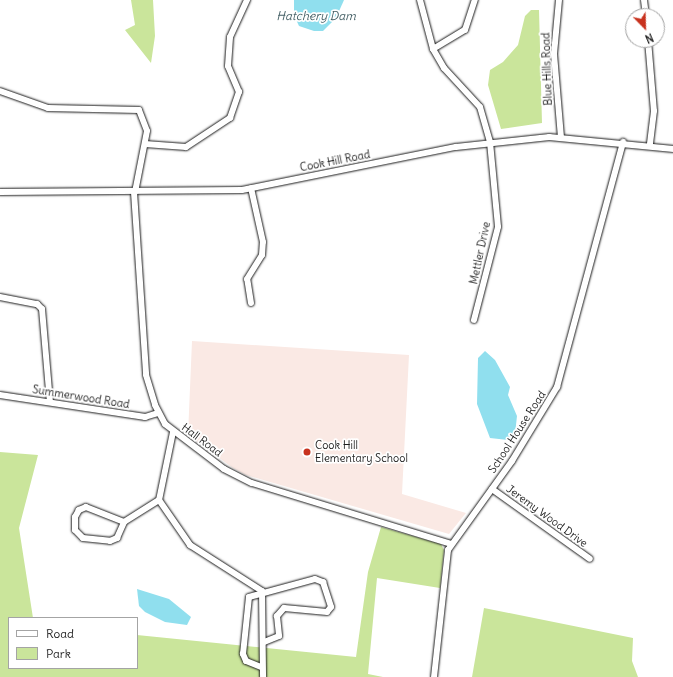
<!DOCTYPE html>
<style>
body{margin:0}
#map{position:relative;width:673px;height:677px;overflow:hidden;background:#fff;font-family:Delius,sans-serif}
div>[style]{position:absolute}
.built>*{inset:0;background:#fae9e4}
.green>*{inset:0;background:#cae59b}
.water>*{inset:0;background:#90dfee}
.roads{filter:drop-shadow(0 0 1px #1c1c1c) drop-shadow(0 0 1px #1c1c1c)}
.minor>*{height:6px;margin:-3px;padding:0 3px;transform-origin:3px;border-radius:3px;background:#fff}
.dots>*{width:11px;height:11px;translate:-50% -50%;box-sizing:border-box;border:2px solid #fff;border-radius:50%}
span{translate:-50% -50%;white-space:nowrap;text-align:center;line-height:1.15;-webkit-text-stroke:3.5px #fff;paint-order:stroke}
.street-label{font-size:11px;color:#1c1c1c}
.poi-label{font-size:11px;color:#1c1c1c}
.left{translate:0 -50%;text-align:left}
.water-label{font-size:12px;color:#456066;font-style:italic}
.legend{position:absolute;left:8px;top:617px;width:130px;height:52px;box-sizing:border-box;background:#fff;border:1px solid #a4a4a4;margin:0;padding:5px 7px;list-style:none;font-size:12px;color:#1c1c1c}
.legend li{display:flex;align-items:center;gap:8px;height:20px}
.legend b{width:20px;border:1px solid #a4a4a4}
.north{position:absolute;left:625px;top:8px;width:40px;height:40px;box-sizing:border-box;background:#fff;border:1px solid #a4a4a4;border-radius:50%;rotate:157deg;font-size:11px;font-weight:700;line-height:16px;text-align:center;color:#1c1c1c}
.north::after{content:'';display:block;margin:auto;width:14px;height:18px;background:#c8321e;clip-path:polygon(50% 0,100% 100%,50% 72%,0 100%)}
</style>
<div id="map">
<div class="built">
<div style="clip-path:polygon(192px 341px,409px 355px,402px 494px,466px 513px,449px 534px,246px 475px,233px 468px,188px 435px)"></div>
</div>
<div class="green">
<div style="clip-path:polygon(131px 0,153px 0,155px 36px,151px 63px,125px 30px,135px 25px)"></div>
<div style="clip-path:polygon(531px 10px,539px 10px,542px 123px,501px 129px,488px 85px,490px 70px,503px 62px,518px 45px,525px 16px)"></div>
<div style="clip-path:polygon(0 452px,38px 455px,19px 528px,33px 618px,9px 618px,9px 668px,137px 668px,137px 635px,356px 657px,368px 572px,381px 527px,441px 544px,444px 550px,440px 588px,377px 578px,368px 674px,383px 677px,0 677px)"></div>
<div style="clip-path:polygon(484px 608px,633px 638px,632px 661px,638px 677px,472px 677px)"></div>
</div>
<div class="water">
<div style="clip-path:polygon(294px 0,344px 0,336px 18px,323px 31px,314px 31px,299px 26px,294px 15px)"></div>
<div style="clip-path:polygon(485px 351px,495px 360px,510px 387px,508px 395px,517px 416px,515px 434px,508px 440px,490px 438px,477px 404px,478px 358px)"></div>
<div style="clip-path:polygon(137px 589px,169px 599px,191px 617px,187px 625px,165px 622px,145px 612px,139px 606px)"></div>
</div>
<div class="roads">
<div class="minor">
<div style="left:420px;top:0;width:51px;rotate:75.1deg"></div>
<div style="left:433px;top:49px;width:37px;rotate:-31deg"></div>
<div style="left:465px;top:30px;width:32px;rotate:-72deg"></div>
<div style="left:559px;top:0;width:54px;rotate:95.3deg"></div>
<div style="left:554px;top:54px;width:83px;rotate:85.2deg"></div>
<div style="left:644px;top:0;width:16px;rotate:83deg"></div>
<div style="left:648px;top:40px;width:71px;rotate:85.2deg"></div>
<div style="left:654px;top:111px;width:35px;rotate:97deg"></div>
<div style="left:433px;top:49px;width:22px;rotate:60deg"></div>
<div style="left:444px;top:68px;width:53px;rotate:47.3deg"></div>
<div style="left:480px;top:107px;width:36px;rotate:74deg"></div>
<div style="left:490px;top:142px;width:85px;rotate:84.6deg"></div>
<div style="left:498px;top:227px;width:96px;rotate:104.5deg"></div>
<div style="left:0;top:91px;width:51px;rotate:19.5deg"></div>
<div style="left:48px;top:108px;width:91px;rotate:1.3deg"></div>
<div style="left:139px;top:110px;width:22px;rotate:69deg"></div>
<div style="left:147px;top:131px;width:62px;rotate:101.1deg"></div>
<div style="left:145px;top:144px;width:41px;rotate:4.2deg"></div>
<div style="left:186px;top:147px;width:53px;rotate:-33.4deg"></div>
<div style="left:230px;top:118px;width:28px;rotate:-71deg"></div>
<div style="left:239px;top:92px;width:28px;rotate:-113deg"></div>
<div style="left:228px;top:66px;width:29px;rotate:-86deg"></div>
<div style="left:230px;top:37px;width:41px;rotate:-65.3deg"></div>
<div style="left:0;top:192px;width:242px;rotate:-0.5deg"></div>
<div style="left:242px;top:190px;width:218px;rotate:-11.4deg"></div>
<div style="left:456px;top:147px;width:94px;rotate:-6.1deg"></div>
<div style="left:549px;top:137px;width:125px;rotate:5.5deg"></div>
<div style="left:134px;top:192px;width:183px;rotate:86.2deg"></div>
<div style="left:146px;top:375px;width:31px;rotate:73deg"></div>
<div style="left:155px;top:405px;width:21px;rotate:62deg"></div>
<div style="left:165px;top:424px;width:74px;rotate:37.3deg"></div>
<div style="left:224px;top:469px;width:31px;rotate:27deg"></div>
<div style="left:252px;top:483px;width:208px;rotate:17deg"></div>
<div style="left:0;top:297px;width:38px;rotate:11deg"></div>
<div style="left:37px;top:304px;width:7px;rotate:45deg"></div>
<div style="left:42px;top:309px;width:93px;rotate:85.1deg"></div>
<div style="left:251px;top:303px;width:24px;rotate:-99deg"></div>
<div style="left:247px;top:279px;width:28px;rotate:-58deg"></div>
<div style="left:262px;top:255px;width:13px;rotate:-86deg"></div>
<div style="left:263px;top:242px;width:55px;rotate:-102.5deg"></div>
<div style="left:0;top:395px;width:147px;rotate:8.6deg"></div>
<div style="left:145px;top:417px;width:14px;rotate:-17deg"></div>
<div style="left:173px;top:432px;width:69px;rotate:101.6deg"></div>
<div style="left:159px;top:500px;width:55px;rotate:55.4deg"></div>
<div style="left:190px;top:545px;width:85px;rotate:32.6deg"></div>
<div style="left:262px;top:591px;width:86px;rotate:89.3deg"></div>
<div style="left:492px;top:489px;width:120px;rotate:35.5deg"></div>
<div style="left:124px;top:522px;width:41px;rotate:-158.5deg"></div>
<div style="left:86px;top:507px;width:8px;rotate:157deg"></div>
<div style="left:79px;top:510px;width:8px;rotate:120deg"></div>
<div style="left:75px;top:517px;width:13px;rotate:90deg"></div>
<div style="left:75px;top:530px;width:11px;rotate:45deg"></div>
<div style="left:83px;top:538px;width:27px;rotate:6deg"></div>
<div style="left:110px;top:541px;width:8px;rotate:-23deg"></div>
<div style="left:117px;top:538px;width:17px;rotate:-66deg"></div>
<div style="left:124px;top:522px;width:41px;rotate:-32.2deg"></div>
<div style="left:261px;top:667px;width:16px;rotate:-158deg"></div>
<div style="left:246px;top:661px;width:8px;rotate:-113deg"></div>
<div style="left:243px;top:654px;width:57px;rotate:-84deg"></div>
<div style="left:249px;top:597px;width:68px;rotate:-15.3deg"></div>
<div style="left:315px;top:579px;width:9px;rotate:21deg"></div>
<div style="left:323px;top:582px;width:26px;rotate:72deg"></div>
<div style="left:331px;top:607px;width:6px;rotate:129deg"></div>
<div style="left:327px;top:612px;width:43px;rotate:-174.7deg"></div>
<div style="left:284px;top:608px;width:11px;rotate:131deg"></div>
<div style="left:277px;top:616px;width:20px;rotate:84deg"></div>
<div style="left:279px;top:636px;width:16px;rotate:158deg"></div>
<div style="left:434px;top:677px;width:128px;rotate:-83.7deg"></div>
<div style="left:448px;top:550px;width:110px;rotate:-54.3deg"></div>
<div style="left:512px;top:461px;width:87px;rotate:-58.7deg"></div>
<div style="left:557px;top:387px;width:254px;rotate:-74.9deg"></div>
</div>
</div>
<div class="dots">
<div style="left:307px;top:452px;background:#c8321e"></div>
</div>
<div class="street-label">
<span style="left:547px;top:69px;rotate:-92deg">Blue Hills Road</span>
<span style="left:335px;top:161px;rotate:-11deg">Cook Hill Road</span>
<span style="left:480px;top:253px;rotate:-78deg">Mettler Drive</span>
<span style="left:81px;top:397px;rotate:9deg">Summerwood Road</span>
<span style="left:517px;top:432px;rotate:-57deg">School House Road</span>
<span style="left:202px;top:440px;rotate:37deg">Hall Road</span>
<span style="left:547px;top:516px;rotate:36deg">Jeremy Wood Drive</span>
</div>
<div class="poi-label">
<span class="left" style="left:315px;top:452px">Cook Hill<br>Elementary School</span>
</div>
<div class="water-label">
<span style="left:316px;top:16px">Hatchery Dam</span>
</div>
<ul class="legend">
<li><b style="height:5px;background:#fff"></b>Road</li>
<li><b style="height:11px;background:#cae59b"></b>Park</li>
</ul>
<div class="north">N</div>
</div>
